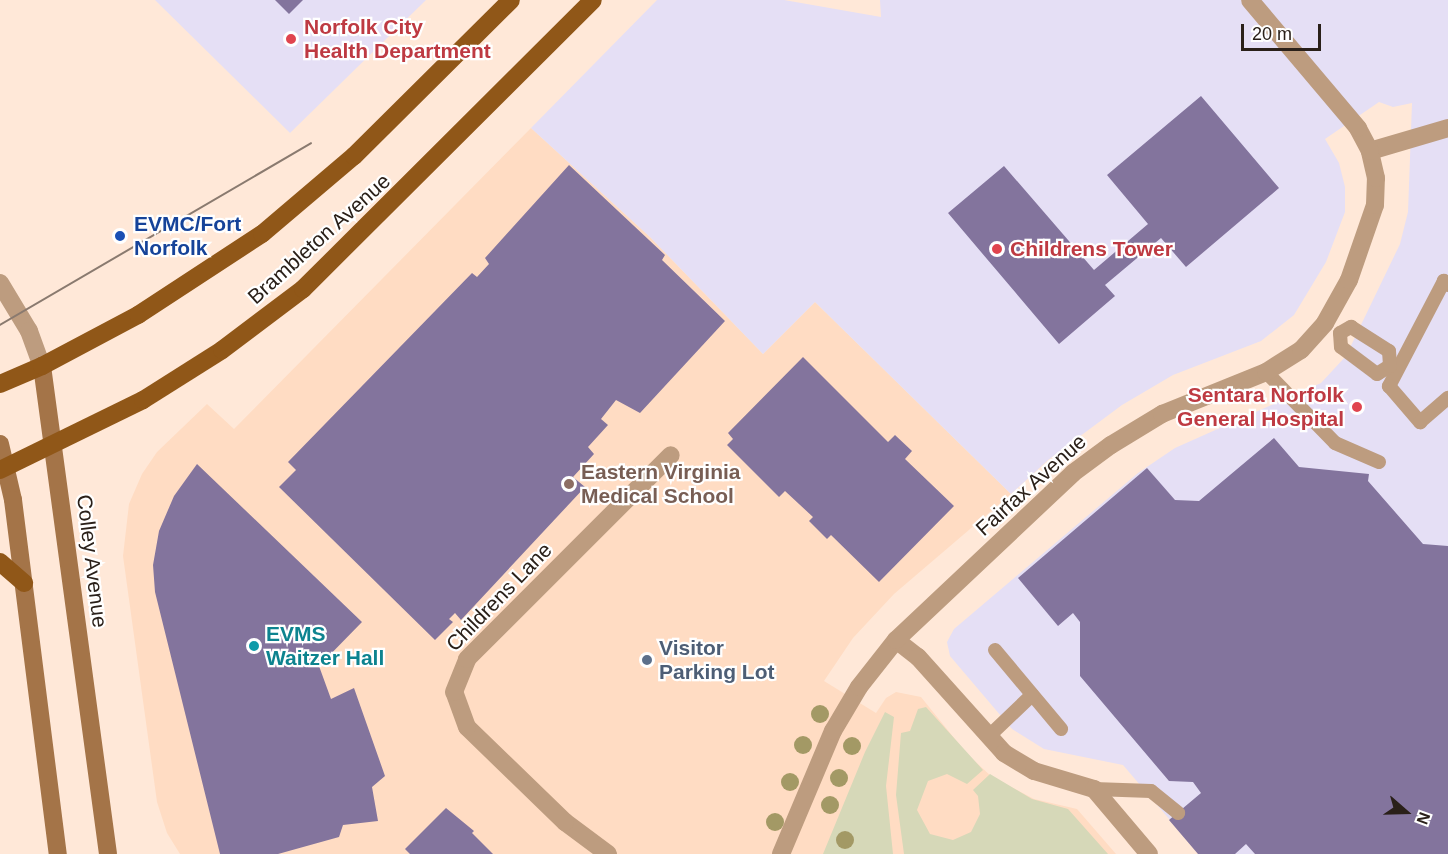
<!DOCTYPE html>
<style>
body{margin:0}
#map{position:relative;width:1448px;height:854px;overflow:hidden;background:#ffe8d8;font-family:Arial,sans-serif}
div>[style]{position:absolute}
.built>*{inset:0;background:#ffdcc3}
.medical>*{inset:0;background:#e5dff5}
.green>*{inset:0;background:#d6d8b8}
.building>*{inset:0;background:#83749d}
.lane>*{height:14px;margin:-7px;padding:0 7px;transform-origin:7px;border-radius:7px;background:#bd9c7f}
.street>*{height:18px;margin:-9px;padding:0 9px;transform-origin:9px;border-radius:9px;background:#bd9c7f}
.secondary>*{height:18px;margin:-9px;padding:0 9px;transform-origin:9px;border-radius:9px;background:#a47448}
.primary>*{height:18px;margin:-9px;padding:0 9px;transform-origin:9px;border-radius:9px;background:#905718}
.tram>*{height:1.5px;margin:-0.75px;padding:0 0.75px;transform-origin:0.75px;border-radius:0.75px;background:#8a7a6f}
.trees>*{width:18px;height:18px;margin:-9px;border-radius:50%;background:#a39965}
.dots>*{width:16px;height:16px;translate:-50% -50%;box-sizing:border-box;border:3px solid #fff;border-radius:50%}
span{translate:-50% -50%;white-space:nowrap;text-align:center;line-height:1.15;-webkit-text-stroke:4.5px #fff;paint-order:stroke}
.health-label{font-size:21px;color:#be3a42;font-weight:700}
.left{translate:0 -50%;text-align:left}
.right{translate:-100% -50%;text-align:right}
.transit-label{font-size:21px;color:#164399;font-weight:700}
.street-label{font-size:21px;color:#2a2019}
.education-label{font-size:21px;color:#785e54;font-weight:700}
.culture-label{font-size:21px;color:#0d838f;font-weight:700}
.service-label{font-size:21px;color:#4e5e75;font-weight:700}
.north{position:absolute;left:1376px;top:782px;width:60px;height:60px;-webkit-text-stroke:4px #fff;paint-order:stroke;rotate:110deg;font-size:16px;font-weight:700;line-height:24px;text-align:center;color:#2a2019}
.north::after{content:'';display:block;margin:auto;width:21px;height:27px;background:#2a2019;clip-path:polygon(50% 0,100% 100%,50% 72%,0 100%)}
.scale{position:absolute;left:1241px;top:24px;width:80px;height:27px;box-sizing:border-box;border:3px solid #2a2019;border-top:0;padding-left:8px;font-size:18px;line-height:21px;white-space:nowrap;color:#2a2019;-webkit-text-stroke:4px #fff;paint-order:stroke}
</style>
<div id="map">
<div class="built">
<div style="clip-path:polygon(531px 128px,650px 237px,763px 354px,815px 302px,1011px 494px,894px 594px,853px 638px,824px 681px,876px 713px,886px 698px,896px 692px,921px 697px,967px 754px,992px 777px,1034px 799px,1077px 809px,1116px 854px,180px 854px,167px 833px,157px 802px,123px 556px,129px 504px,142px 474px,157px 452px,207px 404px,234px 429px)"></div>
</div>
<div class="medical">
<div style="clip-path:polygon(155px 0,426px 0,290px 133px)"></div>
<div style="clip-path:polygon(657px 0,784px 0,881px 17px,880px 0,1448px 0,1448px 854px,1199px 854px,1123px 765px,1044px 749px,1012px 729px,950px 656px,947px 642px,954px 629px,1138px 473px,1175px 448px,1321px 383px,1346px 356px,1400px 244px,1408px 212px,1412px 103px,1393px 107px,1379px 102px,1325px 139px,1339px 163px,1345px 187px,1345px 212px,1326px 262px,1294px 315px,1261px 341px,1173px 375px,1122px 405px,1048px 460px,1011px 494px,815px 302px,763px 354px,650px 237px,531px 128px)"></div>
</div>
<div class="green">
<div style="clip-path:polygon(926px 707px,983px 770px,967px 784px,947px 774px,928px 781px,917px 810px,930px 834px,953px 840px,971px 832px,980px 814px,978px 796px,973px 790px,990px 774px,1032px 799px,1068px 809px,1108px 854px,904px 854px,896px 795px,901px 733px,910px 731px,918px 709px)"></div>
<div style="clip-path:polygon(885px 712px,894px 717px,886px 786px,893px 854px,823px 854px,865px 752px)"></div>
</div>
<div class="building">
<div style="clip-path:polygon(275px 0,303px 0,289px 14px)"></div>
<div style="clip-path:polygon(1201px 96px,1279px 188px,1186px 267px,1161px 238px,1105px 285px,1115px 296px,1059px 344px,948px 213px,1004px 166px,1094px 270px,1148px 224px,1107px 175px)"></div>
<div style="clip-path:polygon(569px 165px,665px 255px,662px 260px,725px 321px,640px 413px,616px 400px,601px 419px,608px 425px,588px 447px,594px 454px,573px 477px,585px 487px,461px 620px,455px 613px,449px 619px,453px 622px,435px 640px,279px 487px,296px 470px,288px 462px,472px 273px,477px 277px,489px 264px,485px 258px)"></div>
<div style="clip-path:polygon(803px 357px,888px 442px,895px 435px,912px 451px,905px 459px,954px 506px,879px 582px,831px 535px,827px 539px,809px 521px,813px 517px,785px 491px,779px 497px,727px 445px,733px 439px,728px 433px)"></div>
<div style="clip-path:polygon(1274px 438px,1299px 467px,1369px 474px,1368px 481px,1423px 544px,1448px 546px,1448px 854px,1255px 854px,1246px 844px,1235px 854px,1198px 854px,1169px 820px,1201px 793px,1193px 782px,1169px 781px,1080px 676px,1080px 622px,1073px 613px,1058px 626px,1018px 578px,1147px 468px,1175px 500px,1199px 501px)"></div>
<div style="clip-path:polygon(197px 464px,362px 622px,319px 666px,331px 699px,354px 688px,385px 776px,372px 787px,378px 821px,343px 825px,339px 837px,278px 854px,220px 854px,155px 592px,153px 565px,159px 531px,174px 496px)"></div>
<div style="clip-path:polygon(446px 808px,474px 831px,472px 833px,493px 854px,410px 854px,405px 849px)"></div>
</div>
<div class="lane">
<div style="left:1448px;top:285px;width:6px;rotate:-135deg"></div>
<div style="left:1444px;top:281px;width:119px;rotate:117.6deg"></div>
<div style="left:1389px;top:386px;width:48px;rotate:49.3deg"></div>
<div style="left:1420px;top:422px;width:37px;rotate:-41deg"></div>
<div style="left:1340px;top:333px;width:14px;rotate:86deg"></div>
<div style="left:1341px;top:347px;width:45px;rotate:36.9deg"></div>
<div style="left:1377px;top:374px;width:15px;rotate:-32deg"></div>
<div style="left:1340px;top:333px;width:13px;rotate:-29deg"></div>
<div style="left:1351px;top:327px;width:45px;rotate:32.3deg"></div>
<div style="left:1389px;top:351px;width:15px;rotate:86deg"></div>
<div style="left:1266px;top:372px;width:99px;rotate:45.8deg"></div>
<div style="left:1335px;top:443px;width:48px;rotate:23.4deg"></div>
<div style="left:995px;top:650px;width:103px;rotate:50.1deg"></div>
<div style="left:988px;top:737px;width:61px;rotate:-43.7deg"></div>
<div style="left:1094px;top:789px;width:57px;rotate:2deg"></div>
<div style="left:1151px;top:791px;width:35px;rotate:39deg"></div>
</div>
<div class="street">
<div style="left:1370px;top:151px;width:81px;rotate:-16.4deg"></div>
<div style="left:0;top:283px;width:56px;rotate:58.9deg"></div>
<div style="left:29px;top:331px;width:37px;rotate:70deg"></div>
<div style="left:896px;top:640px;width:28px;rotate:38deg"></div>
<div style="left:918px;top:657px;width:129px;rotate:48.1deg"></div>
<div style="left:1004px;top:753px;width:35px;rotate:31deg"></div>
<div style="left:1034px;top:771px;width:63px;rotate:16.7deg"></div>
<div style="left:1094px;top:789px;width:85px;rotate:49.8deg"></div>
<div style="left:608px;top:854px;width:54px;rotate:-143.3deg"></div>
<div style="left:565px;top:822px;width:136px;rotate:-135.9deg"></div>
<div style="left:467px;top:727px;width:37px;rotate:-110deg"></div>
<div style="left:454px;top:692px;width:35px;rotate:-68deg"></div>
<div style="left:467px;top:659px;width:288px;rotate:-45deg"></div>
<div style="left:781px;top:854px;width:134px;rotate:-67.1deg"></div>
<div style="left:833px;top:731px;width:51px;rotate:-59.4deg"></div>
<div style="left:859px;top:687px;width:60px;rotate:-51.8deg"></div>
<div style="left:896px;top:640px;width:243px;rotate:-43.3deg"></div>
<div style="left:1073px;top:473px;width:47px;rotate:-36.4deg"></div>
<div style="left:1111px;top:445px;width:60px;rotate:-31.3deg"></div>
<div style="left:1162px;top:414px;width:112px;rotate:-22deg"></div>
<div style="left:1266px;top:372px;width:41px;rotate:-32.2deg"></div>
<div style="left:1301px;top:350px;width:36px;rotate:-48deg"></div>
<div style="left:1325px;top:323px;width:49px;rotate:-60.8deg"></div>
<div style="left:1349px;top:280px;width:79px;rotate:-70.9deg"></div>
<div style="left:1375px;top:205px;width:27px;rotate:-88deg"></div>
<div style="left:1376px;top:178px;width:28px;rotate:-103deg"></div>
<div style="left:1370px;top:151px;width:26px;rotate:-118deg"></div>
<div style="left:1358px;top:128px;width:167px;rotate:-130.2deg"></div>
</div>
<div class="secondary">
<div style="left:42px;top:366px;width:492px;rotate:82.3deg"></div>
<div style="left:0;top:444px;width:57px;rotate:76.9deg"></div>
<div style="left:13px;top:500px;width:357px;rotate:82.8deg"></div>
</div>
<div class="primary">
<div style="left:0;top:384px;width:46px;rotate:-23.2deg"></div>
<div style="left:42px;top:366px;width:109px;rotate:-28deg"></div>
<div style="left:138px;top:315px;width:148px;rotate:-33.2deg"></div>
<div style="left:262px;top:234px;width:121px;rotate:-40.3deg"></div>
<div style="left:354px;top:156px;width:221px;rotate:-44.8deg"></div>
<div style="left:0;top:470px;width:159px;rotate:-26.1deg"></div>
<div style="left:143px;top:400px;width:93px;rotate:-32.3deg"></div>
<div style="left:222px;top:350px;width:101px;rotate:-37deg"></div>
<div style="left:303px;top:289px;width:409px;rotate:-44.9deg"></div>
<div style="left:0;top:562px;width:32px;rotate:41deg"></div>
</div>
<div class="tram">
<div style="left:0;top:325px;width:360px;rotate:-30.3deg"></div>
</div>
<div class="trees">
<div style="left:820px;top:714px"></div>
<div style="left:803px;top:745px"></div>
<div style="left:852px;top:746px"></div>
<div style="left:839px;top:778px"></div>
<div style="left:790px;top:782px"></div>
<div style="left:830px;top:805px"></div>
<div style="left:775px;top:822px"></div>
<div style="left:845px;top:840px"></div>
</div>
<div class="dots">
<div style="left:291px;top:39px;background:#e0444e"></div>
<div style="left:120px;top:236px;background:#1a4fb4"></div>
<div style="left:997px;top:249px;background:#e0444e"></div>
<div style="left:1357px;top:407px;background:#e0444e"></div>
<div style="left:569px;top:484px;background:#8d6e63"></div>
<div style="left:254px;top:646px;background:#0f9aa8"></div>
<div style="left:647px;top:660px;background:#5c6f8a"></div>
</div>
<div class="health-label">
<span class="left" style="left:304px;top:39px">Norfolk City<br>Health Department</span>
<span class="left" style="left:1010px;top:249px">Childrens Tower</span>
<span class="right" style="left:1344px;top:407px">Sentara Norfolk<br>General Hospital</span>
</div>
<div class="transit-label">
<span class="left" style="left:134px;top:236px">EVMC/Fort<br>Norfolk</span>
</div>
<div class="street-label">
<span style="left:319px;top:239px;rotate:-42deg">Brambleton Avenue</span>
<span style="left:1031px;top:485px;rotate:-42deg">Fairfax Avenue</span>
<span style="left:92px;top:561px;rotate:83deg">Colley Avenue</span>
<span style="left:499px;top:597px;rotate:-46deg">Childrens Lane</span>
</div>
<div class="education-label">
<span class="left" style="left:581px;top:484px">Eastern Virginia<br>Medical School</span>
</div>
<div class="culture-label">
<span class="left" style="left:266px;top:646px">EVMS<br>Waitzer Hall</span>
</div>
<div class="service-label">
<span class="left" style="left:659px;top:660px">Visitor<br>Parking Lot</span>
</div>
<div class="north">N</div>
<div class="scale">20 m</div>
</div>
